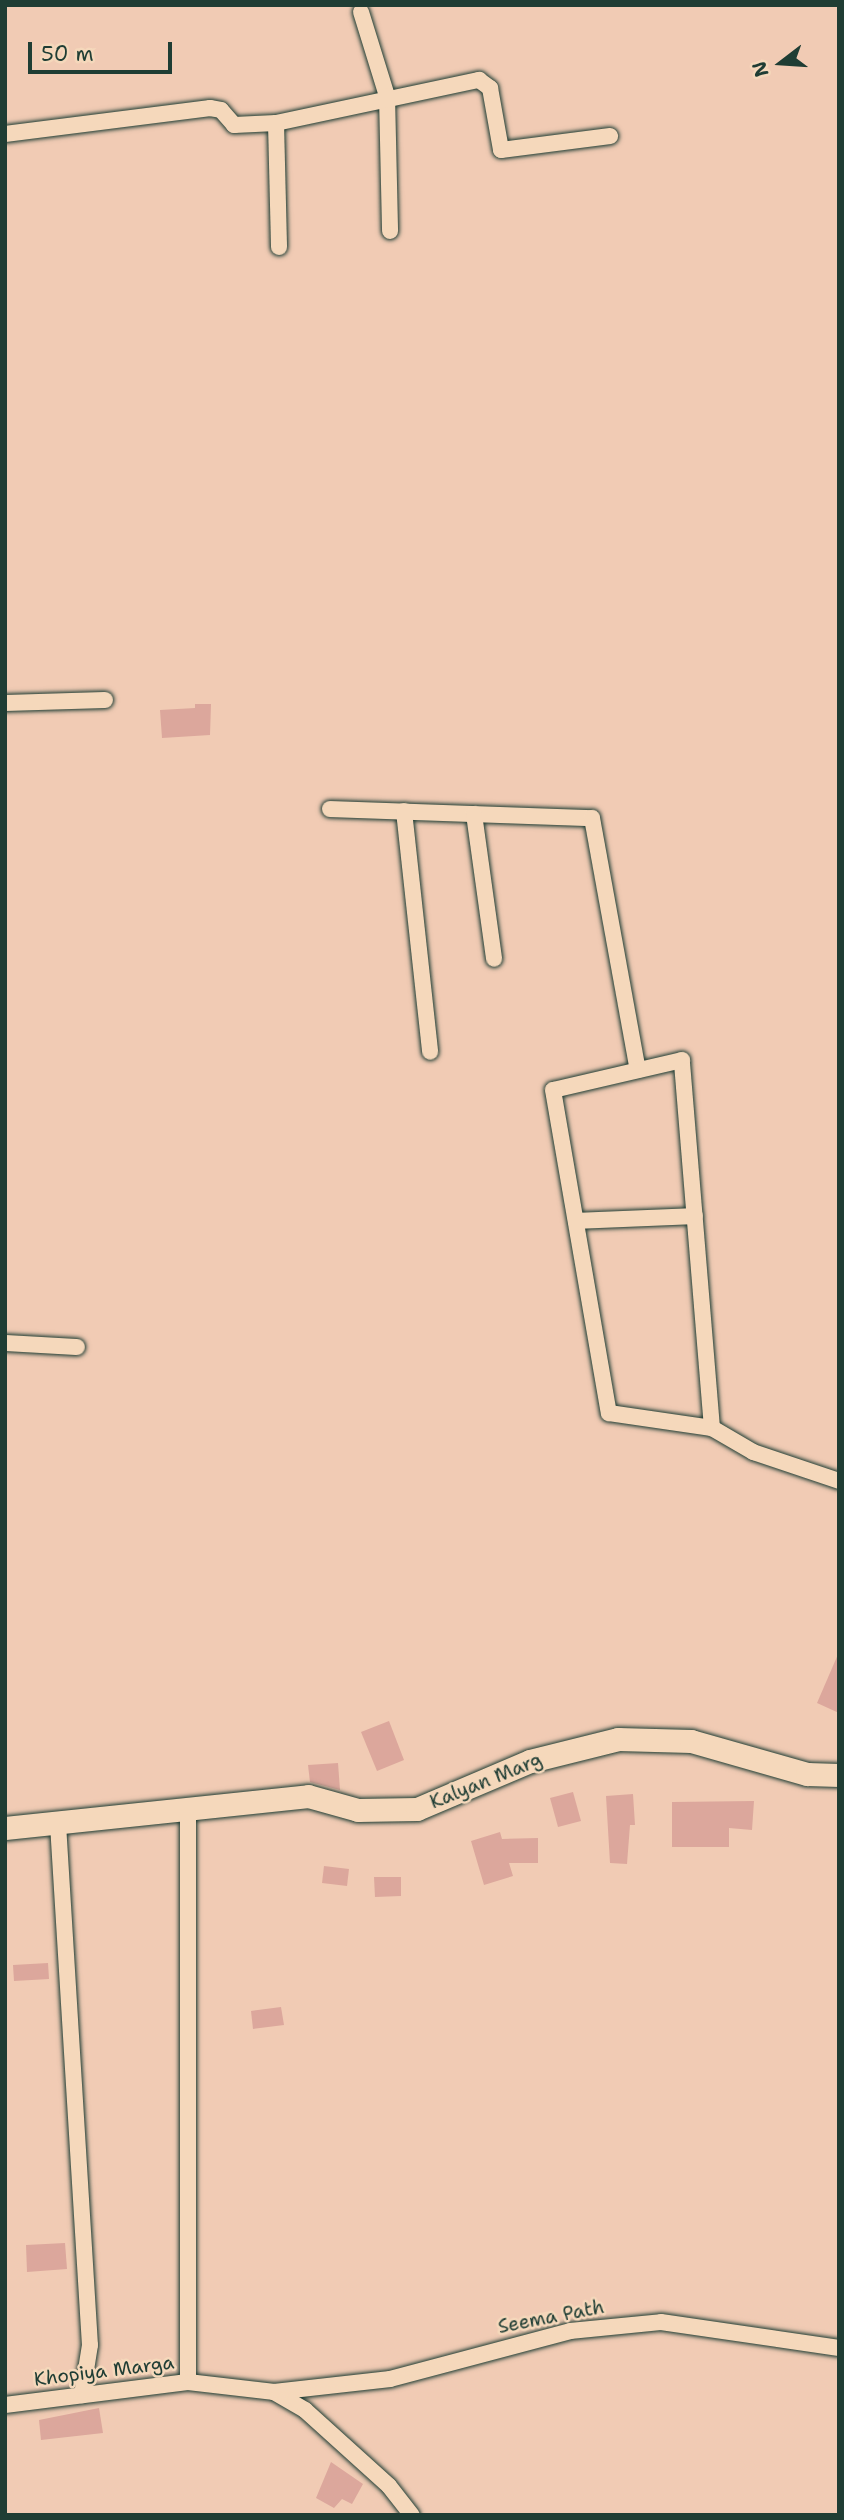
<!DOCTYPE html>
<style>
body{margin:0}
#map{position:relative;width:844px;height:2520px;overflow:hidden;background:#f1cbb4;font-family:"Shantell Sans",sans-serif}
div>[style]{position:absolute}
.building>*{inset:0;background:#dca79c}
.roads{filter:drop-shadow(0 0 2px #1f3d34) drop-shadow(0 0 2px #1f3d34)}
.street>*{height:16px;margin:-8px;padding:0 8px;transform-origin:8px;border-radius:8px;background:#f5d8bb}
.secondary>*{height:23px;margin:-11.5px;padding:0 11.5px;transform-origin:11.5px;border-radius:11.5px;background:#f5d8bb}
span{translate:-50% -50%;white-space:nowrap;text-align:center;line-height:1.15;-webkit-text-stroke:5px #f5d8bb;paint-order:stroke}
.street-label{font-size:19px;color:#1f3d34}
.frame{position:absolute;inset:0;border:7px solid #1f3d34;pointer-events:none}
.north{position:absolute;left:746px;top:28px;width:70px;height:70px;-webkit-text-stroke:5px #f5d8bb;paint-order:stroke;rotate:253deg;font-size:19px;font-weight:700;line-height:28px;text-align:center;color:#1f3d34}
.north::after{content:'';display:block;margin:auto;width:24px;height:32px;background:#1f3d34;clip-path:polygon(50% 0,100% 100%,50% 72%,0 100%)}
.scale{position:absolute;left:28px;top:42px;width:144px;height:32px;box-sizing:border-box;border:4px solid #1f3d34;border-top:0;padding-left:9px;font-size:21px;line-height:24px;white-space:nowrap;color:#1f3d34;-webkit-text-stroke:5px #f5d8bb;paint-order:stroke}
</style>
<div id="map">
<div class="building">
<div style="clip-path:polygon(195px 704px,211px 704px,210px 735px,162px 738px,160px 710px,195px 708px)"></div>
<div style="clip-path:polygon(839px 1652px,839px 1713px,817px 1703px)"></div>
<div style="clip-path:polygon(389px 1721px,404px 1760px,377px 1771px,361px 1732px)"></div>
<div style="clip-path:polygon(338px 1763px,340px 1790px,310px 1782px,308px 1765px)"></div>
<div style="clip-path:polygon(573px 1792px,581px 1821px,558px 1827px,550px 1798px)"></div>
<div style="clip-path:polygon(633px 1794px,635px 1825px,630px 1825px,627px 1864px,610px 1863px,606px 1796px)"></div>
<div style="clip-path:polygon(754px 1801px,752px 1830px,729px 1828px,729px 1847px,672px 1847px,672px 1802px)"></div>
<div style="clip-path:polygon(500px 1832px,502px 1839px,538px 1838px,538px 1863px,509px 1863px,513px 1876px,484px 1885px,471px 1841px)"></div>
<div style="clip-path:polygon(324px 1866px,349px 1869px,347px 1886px,322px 1883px)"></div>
<div style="clip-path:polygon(374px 1877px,401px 1877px,401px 1896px,375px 1897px)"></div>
<div style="clip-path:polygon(48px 1963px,49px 1979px,14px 1981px,13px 1965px)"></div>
<div style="clip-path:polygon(281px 2007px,284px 2025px,253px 2029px,251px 2011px)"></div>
<div style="clip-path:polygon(65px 2243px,67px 2269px,27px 2272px,26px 2245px)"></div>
<div style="clip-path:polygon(99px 2408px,103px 2433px,41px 2440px,39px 2420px)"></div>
<div style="clip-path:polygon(331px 2462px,363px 2484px,352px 2504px,342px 2499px,334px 2508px,316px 2498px)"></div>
</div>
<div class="roads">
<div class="street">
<div style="left:361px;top:12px;width:88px;rotate:72.8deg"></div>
<div style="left:387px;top:96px;width:135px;rotate:88.7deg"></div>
<div style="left:276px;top:123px;width:124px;rotate:88.6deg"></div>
<div style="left:5px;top:134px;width:207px;rotate:-7.2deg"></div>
<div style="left:210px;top:108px;width:11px;rotate:10deg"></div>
<div style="left:221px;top:110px;width:20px;rotate:49deg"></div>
<div style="left:234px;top:125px;width:42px;rotate:-2.7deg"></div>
<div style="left:276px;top:123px;width:208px;rotate:-12deg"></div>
<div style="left:479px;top:80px;width:14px;rotate:36deg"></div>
<div style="left:490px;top:88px;width:63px;rotate:79.9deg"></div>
<div style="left:501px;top:150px;width:110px;rotate:-7.3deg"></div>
<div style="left:5px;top:703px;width:100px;rotate:-1.7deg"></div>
<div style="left:330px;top:809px;width:262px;rotate:2deg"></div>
<div style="left:592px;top:818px;width:256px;rotate:79.7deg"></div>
<div style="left:404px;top:811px;width:242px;rotate:83.8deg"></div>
<div style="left:474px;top:814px;width:146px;rotate:82.1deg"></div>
<div style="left:576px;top:1221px;width:119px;rotate:-2.4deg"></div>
<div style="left:5px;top:1343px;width:72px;rotate:3.2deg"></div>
<div style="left:712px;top:1428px;width:369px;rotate:-94.7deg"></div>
<div style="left:682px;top:1060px;width:132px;rotate:166.9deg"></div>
<div style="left:553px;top:1090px;width:328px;rotate:80.2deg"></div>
<div style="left:609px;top:1413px;width:104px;rotate:8.3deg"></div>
<div style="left:712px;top:1428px;width:48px;rotate:30.3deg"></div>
<div style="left:753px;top:1452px;width:91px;rotate:18.6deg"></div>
<div style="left:58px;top:1824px;width:522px;rotate:86.49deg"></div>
<div style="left:90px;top:2345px;width:51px;rotate:99.1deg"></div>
<div style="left:188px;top:2382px;width:570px;rotate:-90deg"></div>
<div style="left:274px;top:2392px;width:117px;rotate:-6.4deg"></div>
<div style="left:390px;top:2379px;width:186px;rotate:-14.9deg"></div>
<div style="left:570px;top:2331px;width:91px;rotate:-5.6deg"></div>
<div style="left:661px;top:2322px;width:180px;rotate:8.3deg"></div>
<div style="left:5px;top:2405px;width:184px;rotate:-7.2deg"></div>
<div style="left:188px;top:2382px;width:87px;rotate:6.6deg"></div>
<div style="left:274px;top:2392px;width:36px;rotate:30deg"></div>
<div style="left:305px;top:2410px;width:113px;rotate:42.1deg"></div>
<div style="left:389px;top:2486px;width:37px;rotate:52deg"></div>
</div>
<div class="secondary">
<div style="left:5px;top:1828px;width:305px;rotate:-6deg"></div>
<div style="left:308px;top:1796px;width:52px;rotate:15.6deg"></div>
<div style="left:358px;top:1810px;width:59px;rotate:-1deg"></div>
<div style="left:417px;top:1809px;width:123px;rotate:-23deg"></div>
<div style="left:530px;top:1761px;width:91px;rotate:-14deg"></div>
<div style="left:618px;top:1739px;width:73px;rotate:1.6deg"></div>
<div style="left:691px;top:1741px;width:121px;rotate:15.9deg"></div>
<div style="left:807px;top:1774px;width:32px;rotate:2deg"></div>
</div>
</div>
<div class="street-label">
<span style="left:486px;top:1781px;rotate:-22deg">Kalyan Marg</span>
<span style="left:551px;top:2317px;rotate:-11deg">Seema Path</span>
<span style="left:104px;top:2371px;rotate:-7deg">Khopiya Marga</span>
</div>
<div class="frame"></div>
<div class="north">N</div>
<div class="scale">50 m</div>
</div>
